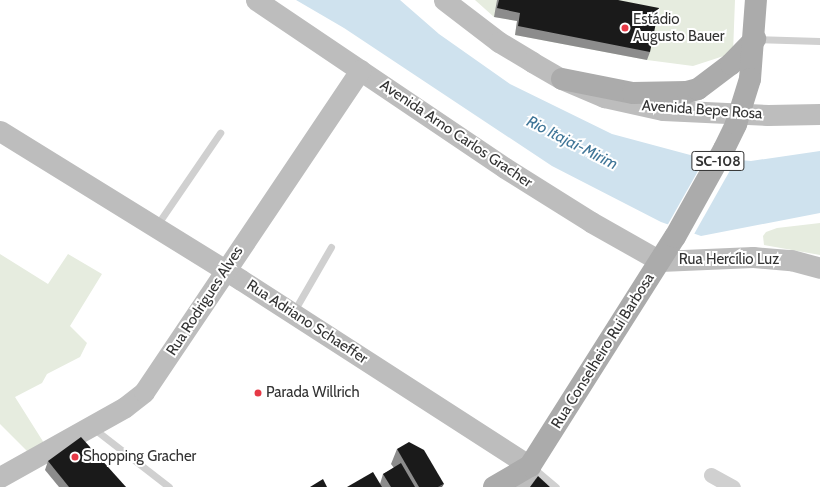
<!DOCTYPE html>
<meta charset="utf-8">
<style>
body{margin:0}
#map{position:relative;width:820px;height:487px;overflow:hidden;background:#fff;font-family:Cabin,sans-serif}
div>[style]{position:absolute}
.green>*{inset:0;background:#e6ecdf}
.water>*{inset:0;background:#cfe2ee}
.pier>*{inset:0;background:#fff}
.lane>*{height:7px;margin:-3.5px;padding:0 3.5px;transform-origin:3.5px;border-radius:3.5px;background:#d0d0d0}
.street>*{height:15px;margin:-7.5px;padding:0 7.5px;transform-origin:7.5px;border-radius:7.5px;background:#d0d0d0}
.secondary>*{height:21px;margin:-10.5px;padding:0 10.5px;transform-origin:10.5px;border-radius:10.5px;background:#bdbdbd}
.primary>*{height:22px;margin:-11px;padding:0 11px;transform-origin:11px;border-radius:11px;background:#ababab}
.primary-bridge>*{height:22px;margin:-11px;padding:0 11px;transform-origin:11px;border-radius:11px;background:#ababab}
.wall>*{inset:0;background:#8c8c8c}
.shaded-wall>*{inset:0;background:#5f5f5f}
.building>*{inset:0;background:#1a1a1a}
.dots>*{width:11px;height:11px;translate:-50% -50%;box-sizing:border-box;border:2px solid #fff;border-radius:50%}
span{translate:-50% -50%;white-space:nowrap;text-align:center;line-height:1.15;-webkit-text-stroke:4px #fff;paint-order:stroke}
.shield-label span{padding:1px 3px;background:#fff;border:1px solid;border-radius:3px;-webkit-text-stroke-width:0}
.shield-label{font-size:14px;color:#333;font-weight:700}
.poi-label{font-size:15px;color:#333}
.left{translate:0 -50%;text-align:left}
.street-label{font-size:15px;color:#333}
.water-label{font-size:16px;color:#3f7597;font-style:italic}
</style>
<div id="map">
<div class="green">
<div style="clip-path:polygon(475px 0,735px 0,733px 53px,693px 66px,647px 60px,515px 35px,517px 21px,494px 17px)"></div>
<div style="clip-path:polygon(820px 223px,820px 255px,764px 245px,763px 236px,766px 232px,777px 228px)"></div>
<div style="clip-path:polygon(0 254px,48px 284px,68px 254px,102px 274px,70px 326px,87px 343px,80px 357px,47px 374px,42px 383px,15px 397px,44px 443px,28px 452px,0 424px)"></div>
</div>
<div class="water">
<div style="clip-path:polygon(296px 0,400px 0,439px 34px,510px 84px,612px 134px,694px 156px,751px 161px,820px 151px,820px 213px,701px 236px,661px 222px,552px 166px,344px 28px)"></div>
</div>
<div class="pier">
<div style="clip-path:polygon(707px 155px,737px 158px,693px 236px,667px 226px)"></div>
</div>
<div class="lane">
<div style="left:756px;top:39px;width:64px;rotate:1.8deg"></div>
<div style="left:157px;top:225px;width:112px;rotate:-55.6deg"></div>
<div style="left:294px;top:311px;width:74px;rotate:-60deg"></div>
<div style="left:93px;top:428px;width:96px;rotate:37.8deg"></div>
<div style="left:532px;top:467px;width:31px;rotate:40deg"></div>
</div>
<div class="street">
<div style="left:711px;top:475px;width:25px;rotate:29deg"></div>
</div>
<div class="secondary">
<div style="left:256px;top:0;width:300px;rotate:34deg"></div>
<div style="left:505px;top:168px;width:102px;rotate:32.1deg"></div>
<div style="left:591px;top:222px;width:79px;rotate:29.5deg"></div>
<div style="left:660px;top:261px;width:93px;rotate:-2.5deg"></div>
<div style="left:753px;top:257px;width:38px;rotate:5deg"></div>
<div style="left:791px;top:260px;width:30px;rotate:15deg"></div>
<div style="left:444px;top:0;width:69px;rotate:37.4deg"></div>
<div style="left:499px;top:42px;width:39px;rotate:31deg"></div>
<div style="left:532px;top:62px;width:34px;rotate:30deg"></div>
<div style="left:562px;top:79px;width:46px;rotate:23.2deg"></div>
<div style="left:604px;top:97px;width:60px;rotate:12.4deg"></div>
<div style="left:663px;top:110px;width:105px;rotate:2.7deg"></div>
<div style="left:768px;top:115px;width:52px;rotate:-1.1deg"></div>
<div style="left:0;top:131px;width:283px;rotate:31.7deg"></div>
<div style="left:241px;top:280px;width:344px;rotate:32.8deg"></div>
<div style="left:530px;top:466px;width:23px;rotate:115deg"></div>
<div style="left:0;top:477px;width:143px;rotate:-29.2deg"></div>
<div style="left:125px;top:407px;width:24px;rotate:-38deg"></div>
<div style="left:144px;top:392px;width:388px;rotate:-56.1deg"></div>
</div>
<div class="primary">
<div style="left:562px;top:79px;width:72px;rotate:11.2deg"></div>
<div style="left:633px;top:93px;width:54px;rotate:-1.1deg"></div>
<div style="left:687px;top:92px;width:11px;rotate:-15deg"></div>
<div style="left:698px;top:89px;width:41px;rotate:-37.1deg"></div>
<div style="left:731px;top:64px;width:35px;rotate:-46deg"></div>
<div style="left:750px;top:79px;width:79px;rotate:-85.7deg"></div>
<div style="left:494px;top:487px;width:42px;rotate:-30.3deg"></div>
<div style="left:530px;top:466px;width:271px;rotate:-57.7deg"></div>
</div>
<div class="primary-bridge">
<div style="left:675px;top:237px;width:101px;rotate:-60.9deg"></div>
<div style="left:724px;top:149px;width:28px;rotate:-64deg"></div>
<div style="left:736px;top:124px;width:47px;rotate:-72.7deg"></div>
</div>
<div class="wall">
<div style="clip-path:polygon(497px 0,618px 0,650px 52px,647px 60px,515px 35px,517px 21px,494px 17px)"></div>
<div style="clip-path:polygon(397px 449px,442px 487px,347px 487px,380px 484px,383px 474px,394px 468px,391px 464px)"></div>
<div style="clip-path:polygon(48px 461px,126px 487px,59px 487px,45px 470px)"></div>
</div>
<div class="shaded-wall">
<div style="clip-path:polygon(444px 484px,442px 487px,438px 487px)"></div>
</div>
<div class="building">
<div style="clip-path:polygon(499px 0,618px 0,659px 8px,650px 52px,518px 26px,520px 13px,497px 8px)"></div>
<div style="clip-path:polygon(81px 437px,126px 487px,69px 487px,48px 461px)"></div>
<div style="clip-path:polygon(409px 442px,424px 450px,444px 484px,438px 487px,419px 487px,397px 449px)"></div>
<div style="clip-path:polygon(401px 463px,415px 487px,391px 487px,383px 474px)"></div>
<div style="clip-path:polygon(373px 472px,382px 487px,347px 487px)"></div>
<div style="clip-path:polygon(538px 476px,550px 487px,530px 487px)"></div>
<div style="clip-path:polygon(323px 479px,327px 487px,310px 487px)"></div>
</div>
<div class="dots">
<div style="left:625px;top:28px;background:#e63946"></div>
<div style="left:258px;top:393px;background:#e63946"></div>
<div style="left:75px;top:457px;background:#e63946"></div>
</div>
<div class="shield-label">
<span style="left:718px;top:161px">SC-108</span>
</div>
<div class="poi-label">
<span class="left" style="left:633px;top:28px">Estádio<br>Augusto Bauer</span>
<span class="left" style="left:266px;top:393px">Parada Willrich</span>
<span class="left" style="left:83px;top:457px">Shopping Gracher</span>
</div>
<div class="street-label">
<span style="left:702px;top:110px;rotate:4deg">Avenida Bepe Rosa</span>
<span style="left:456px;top:134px;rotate:34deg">Avenida Arno Carlos Gracher</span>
<span style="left:729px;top:260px">Rua Hercílio Luz</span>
<span style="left:205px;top:301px;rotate:-57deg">Rua Rodrigues Alves</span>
<span style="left:307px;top:322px;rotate:33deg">Rua Adriano Schaeffer</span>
<span style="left:603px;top:351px;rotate:-58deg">Rua Conselheiro Rui Barbosa</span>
</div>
<div class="water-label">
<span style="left:572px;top:143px;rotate:27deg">Rio Itajaí-Mirim</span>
</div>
</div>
